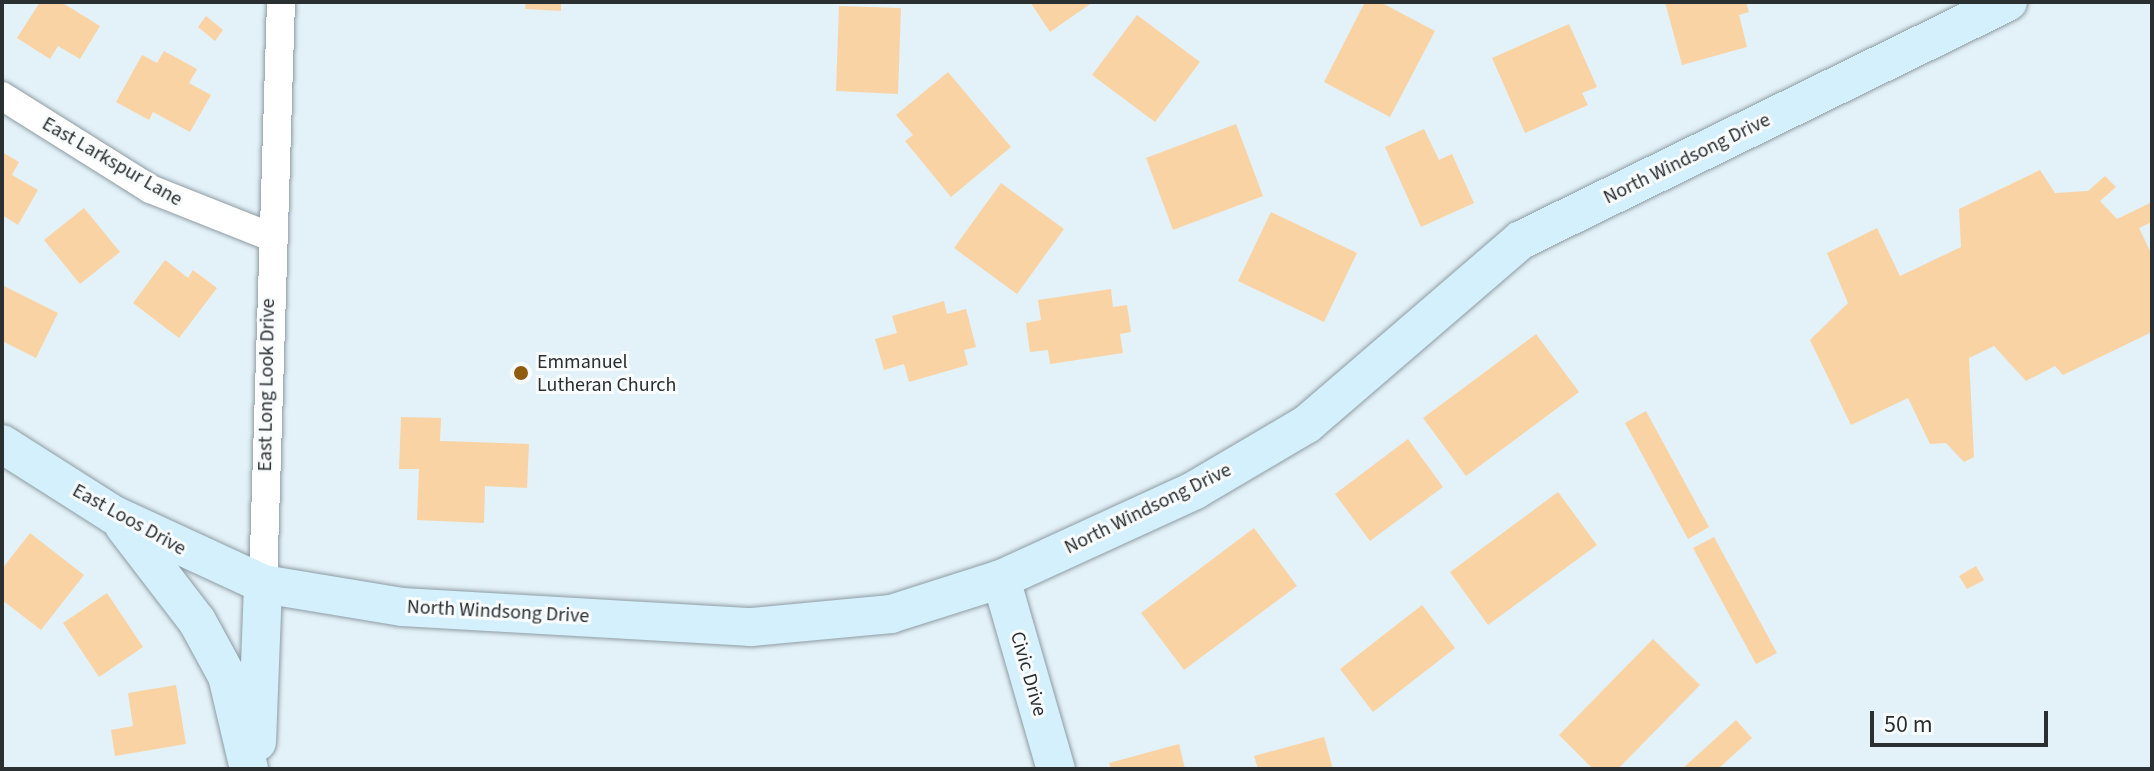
<!DOCTYPE html>
<style>
body{margin:0}
#map{position:relative;width:2154px;height:771px;overflow:hidden;background:#e3f1f8;font-family:"Source Sans 3",sans-serif}
div>[style]{position:absolute}
.building>*{inset:0;background:#fad3a5}
.roads{filter:drop-shadow(0 0 2px #8e9ca2) drop-shadow(0 0 2px #8e9ca2)}
.street>*{height:28px;margin:-14px;padding:0 14px;transform-origin:14px;border-radius:14px;background:#fff}
.secondary>*{height:38px;margin:-19px;padding:0 19px;transform-origin:19px;border-radius:19px;background:#d3f0fc}
.dots>*{width:22px;height:22px;translate:-50% -50%;box-sizing:border-box;border:4px solid #f9fcfd;border-radius:50%}
span{translate:-50% -50%;white-space:nowrap;text-align:center;line-height:1.15;-webkit-text-stroke:6px #f9fcfd;paint-order:stroke}
.street-label{font-size:20px;color:#2a2f32}
.poi-label{font-size:20px;color:#2a2f32}
.left{translate:0 -50%;text-align:left}
.frame{position:absolute;inset:0;border:4px solid #2a2f32;pointer-events:none}
.scale{position:absolute;left:1870px;top:711px;width:178px;height:36px;box-sizing:border-box;border:4px solid #2a2f32;border-top:0;padding-left:10px;font-size:24px;line-height:28px;white-space:nowrap;color:#2a2f32;-webkit-text-stroke:6px #f9fcfd;paint-order:stroke}
</style>
<div id="map">
<div class="building">
<div style="clip-path:polygon(40px 2px,61px 2px,100px 26px,80px 59px,58px 46px,50px 59px,17px 38px)"></div>
<div style="clip-path:polygon(526px 2px,561px 2px,561px 11px,525px 9px)"></div>
<div style="clip-path:polygon(1030px 2px,1093px 2px,1050px 32px)"></div>
<div style="clip-path:polygon(1365px 2px,1380px 2px,1435px 31px,1390px 117px,1324px 82px)"></div>
<div style="clip-path:polygon(1665px 2px,1746px 2px,1749px 12px,1739px 15px,1747px 47px,1682px 65px)"></div>
<div style="clip-path:polygon(839px 6px,901px 8px,898px 94px,836px 91px)"></div>
<div style="clip-path:polygon(1137px 15px,1200px 62px,1155px 122px,1092px 75px)"></div>
<div style="clip-path:polygon(206px 16px,223px 30px,215px 41px,198px 27px)"></div>
<div style="clip-path:polygon(1569px 24px,1597px 87px,1582px 93px,1588px 105px,1525px 133px,1492px 58px)"></div>
<div style="clip-path:polygon(164px 51px,197px 69px,189px 83px,211px 95px,190px 132px,153px 112px,149px 120px,116px 102px,142px 55px,157px 63px)"></div>
<div style="clip-path:polygon(948px 72px,1011px 147px,951px 197px,905px 141px,913px 135px,896px 115px)"></div>
<div style="clip-path:polygon(1236px 124px,1263px 196px,1173px 230px,1146px 158px)"></div>
<div style="clip-path:polygon(1424px 129px,1439px 160px,1452px 154px,1474px 203px,1421px 227px,1385px 147px)"></div>
<div style="clip-path:polygon(2px 152px,19px 162px,12px 175px,38px 190px,18px 225px,2px 215px)"></div>
<div style="clip-path:polygon(2040px 170px,2055px 193px,2088px 191px,2105px 176px,2116px 187px,2100px 201px,2117px 219px,2152px 202px,2152px 222px,2139px 228px,2152px 255px,2152px 332px,2063px 375px,2055px 366px,2026px 381px,1994px 346px,1969px 358px,1974px 457px,1964px 462px,1946px 443px,1930px 444px,1908px 398px,1851px 425px,1810px 340px,1848px 303px,1827px 253px,1877px 228px,1900px 276px,1961px 247px,1959px 209px)"></div>
<div style="clip-path:polygon(1001px 183px,1064px 229px,1017px 294px,954px 248px)"></div>
<div style="clip-path:polygon(84px 208px,120px 252px,80px 284px,44px 240px)"></div>
<div style="clip-path:polygon(1271px 212px,1357px 253px,1324px 322px,1238px 281px)"></div>
<div style="clip-path:polygon(165px 260px,188px 278px,193px 270px,217px 288px,179px 338px,133px 303px)"></div>
<div style="clip-path:polygon(4px 286px,58px 313px,36px 358px,2px 341px)"></div>
<div style="clip-path:polygon(1111px 289px,1113px 307px,1127px 305px,1131px 332px,1120px 334px,1123px 353px,1050px 364px,1048px 350px,1030px 352px,1026px 323px,1041px 320px,1038px 300px)"></div>
<div style="clip-path:polygon(944px 301px,947px 314px,966px 309px,976px 347px,964px 350px,968px 365px,909px 382px,904px 364px,884px 370px,875px 339px,897px 333px,892px 316px)"></div>
<div style="clip-path:polygon(1536px 334px,1579px 392px,1466px 476px,1423px 418px)"></div>
<div style="clip-path:polygon(1646px 411px,1709px 527px,1688px 539px,1625px 423px)"></div>
<div style="clip-path:polygon(401px 417px,441px 418px,440px 441px,529px 444px,527px 488px,485px 486px,484px 523px,417px 520px,419px 469px,399px 469px)"></div>
<div style="clip-path:polygon(1408px 439px,1443px 487px,1370px 541px,1335px 494px)"></div>
<div style="clip-path:polygon(1558px 492px,1597px 545px,1488px 625px,1450px 572px)"></div>
<div style="clip-path:polygon(1254px 528px,1297px 586px,1184px 670px,1141px 613px)"></div>
<div style="clip-path:polygon(30px 533px,84px 575px,41px 630px,2px 600px,2px 569px)"></div>
<div style="clip-path:polygon(1714px 537px,1777px 653px,1756px 664px,1693px 548px)"></div>
<div style="clip-path:polygon(1976px 566px,1984px 580px,1967px 589px,1959px 576px)"></div>
<div style="clip-path:polygon(107px 593px,143px 647px,99px 677px,63px 623px)"></div>
<div style="clip-path:polygon(1422px 605px,1455px 648px,1373px 712px,1340px 669px)"></div>
<div style="clip-path:polygon(1653px 639px,1700px 685px,1618px 769px,1593px 769px,1559px 735px)"></div>
<div style="clip-path:polygon(176px 685px,186px 744px,115px 756px,111px 730px,133px 726px,128px 693px)"></div>
<div style="clip-path:polygon(1736px 720px,1752px 738px,1718px 769px,1682px 769px)"></div>
<div style="clip-path:polygon(1324px 737px,1333px 769px,1258px 769px,1254px 756px)"></div>
<div style="clip-path:polygon(1179px 744px,1185px 769px,1111px 769px,1109px 763px)"></div>
</div>
<div class="roads">
<div class="street">
<div style="left:2px;top:96px;width:175px;rotate:32.1deg"></div>
<div style="left:150px;top:189px;width:130px;rotate:21.6deg"></div>
<div style="left:263px;top:584px;width:582px;rotate:-88.23deg"></div>
</div>
<div class="secondary">
<div style="left:2px;top:444px;width:133px;rotate:32.4deg"></div>
<div style="left:114px;top:515px;width:164px;rotate:24.8deg"></div>
<div style="left:263px;top:584px;width:141px;rotate:9.4deg"></div>
<div style="left:402px;top:607px;width:350px;rotate:3.3deg"></div>
<div style="left:751px;top:627px;width:141px;rotate:-5.3deg"></div>
<div style="left:891px;top:614px;width:115px;rotate:-17.7deg"></div>
<div style="left:1001px;top:579px;width:213px;rotate:-24.6deg"></div>
<div style="left:1195px;top:490px;width:130px;rotate:-30.5deg"></div>
<div style="left:1307px;top:424px;width:282px;rotate:-40.7deg"></div>
<div style="left:1521px;top:240px;width:542px;rotate:-26.05deg"></div>
<div style="left:124px;top:526px;width:120px;rotate:52.5deg"></div>
<div style="left:197px;top:621px;width:63px;rotate:61.4deg"></div>
<div style="left:227px;top:676px;width:96px;rotate:76.7deg"></div>
<div style="left:1001px;top:579px;width:198px;rotate:73.9deg"></div>
<div style="left:257px;top:742px;width:158px;rotate:-87.8deg"></div>
</div>
</div>
<div class="dots">
<div style="left:521px;top:373px;background:#905d0e"></div>
</div>
<div class="street-label">
<span style="left:1687px;top:159px;rotate:-26deg">North Windsong Drive</span>
<span style="left:112px;top:162px;rotate:30deg">East Larkspur Lane</span>
<span style="left:267px;top:385px;rotate:-89deg">East Long Look Drive</span>
<span style="left:1148px;top:509px;rotate:-26deg">North Windsong Drive</span>
<span style="left:129px;top:520px;rotate:29deg">East Loos Drive</span>
<span style="left:498px;top:612px;rotate:3deg">North Windsong Drive</span>
<span style="left:1028px;top:674px;rotate:74deg">Civic Drive</span>
</div>
<div class="poi-label">
<span class="left" style="left:537px;top:374px">Emmanuel<br>Lutheran Church</span>
</div>
<div class="frame"></div>
<div class="scale">50 m</div>
</div>
